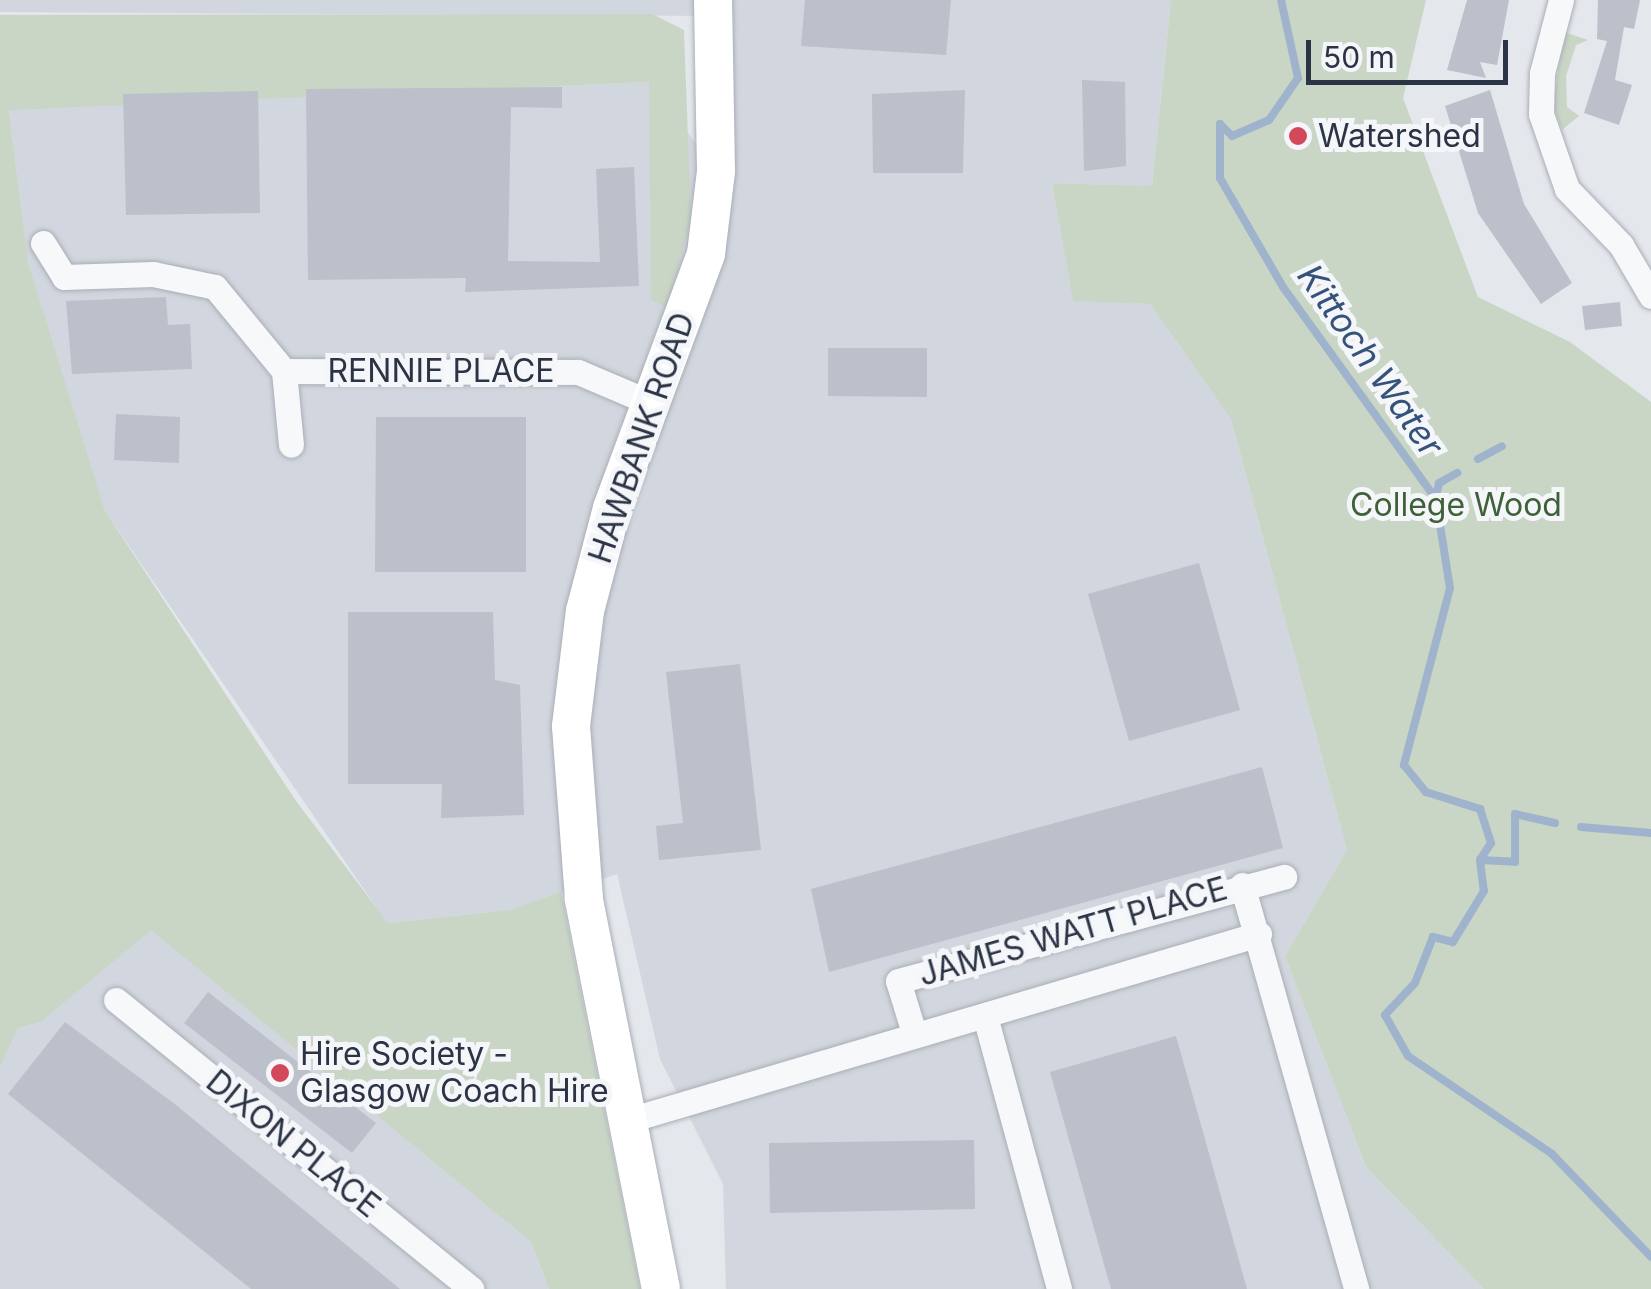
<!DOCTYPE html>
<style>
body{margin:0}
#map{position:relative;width:1651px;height:1289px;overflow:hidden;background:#e4e7ec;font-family:Inter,sans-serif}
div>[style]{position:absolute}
.built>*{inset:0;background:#d2d6de}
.green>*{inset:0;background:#c9d6c5}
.stream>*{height:8px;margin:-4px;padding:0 4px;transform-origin:4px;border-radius:4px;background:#9fb4cc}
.building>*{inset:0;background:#bbc0ca}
.roads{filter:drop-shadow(0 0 2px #a9aeb7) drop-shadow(0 0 2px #a9aeb7)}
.street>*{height:25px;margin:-12.5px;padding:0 12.5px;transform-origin:12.5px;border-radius:12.5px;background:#f7f8fa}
.secondary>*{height:38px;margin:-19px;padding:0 19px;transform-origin:19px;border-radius:19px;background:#fff}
.dots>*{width:28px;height:28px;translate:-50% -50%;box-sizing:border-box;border:5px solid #f4f6f9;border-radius:50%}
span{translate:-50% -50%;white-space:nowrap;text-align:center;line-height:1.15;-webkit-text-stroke:10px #f4f6f9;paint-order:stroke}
.poi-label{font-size:32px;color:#2b3445}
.left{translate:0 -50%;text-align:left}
.street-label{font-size:32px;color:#2b3445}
.park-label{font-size:32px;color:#3f6138}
.water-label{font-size:35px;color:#34527a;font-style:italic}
.scale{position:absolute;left:1306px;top:40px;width:202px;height:45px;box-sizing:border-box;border:5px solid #2b3445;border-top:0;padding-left:12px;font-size:30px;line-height:35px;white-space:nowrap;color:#2b3445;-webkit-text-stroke:8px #f4f6f9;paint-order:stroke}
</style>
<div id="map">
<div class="built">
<div style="clip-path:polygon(0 0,1171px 0,1152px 186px,1052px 183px,1073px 300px,1150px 304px,1231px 419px,1347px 850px,1285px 956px,1366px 1167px,1484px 1289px,726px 1289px,723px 1184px,660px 1059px,617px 874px,510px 910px,387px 923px,105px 511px,29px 274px,9px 109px,649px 82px,716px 170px,711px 16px,0 12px)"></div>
<div style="clip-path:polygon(151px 929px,531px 1242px,549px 1289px,0 1289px,0 1068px,18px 1028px,41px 1022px)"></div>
</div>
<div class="green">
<div style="clip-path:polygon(1171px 0,1426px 0,1403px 98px,1478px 297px,1570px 342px,1651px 402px,1651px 1289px,1484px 1289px,1366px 1167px,1285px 956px,1347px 850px,1231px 419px,1150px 304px,1073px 301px,1052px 183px,1152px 186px)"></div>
<div style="clip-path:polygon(652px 14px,684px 30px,691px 220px,667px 307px,651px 300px,649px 82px,9px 110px,28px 263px,105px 511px,296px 801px,388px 923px,510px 910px,561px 892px,640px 1289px,549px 1289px,531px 1242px,151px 930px,41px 1022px,18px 1028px,0 1068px,0 15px)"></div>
<div style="clip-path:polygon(1564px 32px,1588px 40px,1576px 45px,1566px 76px,1567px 107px,1579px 116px,1562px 130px,1553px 104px)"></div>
</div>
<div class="stream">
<div style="left:1281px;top:0;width:80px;rotate:77.7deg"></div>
<div style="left:1298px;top:78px;width:51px;rotate:124.6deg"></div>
<div style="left:1269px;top:120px;width:40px;rotate:156.6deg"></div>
<div style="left:1232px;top:136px;width:17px;rotate:-135deg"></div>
<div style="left:1220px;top:124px;width:54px;rotate:90deg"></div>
<div style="left:1220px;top:178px;width:126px;rotate:60deg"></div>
<div style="left:1283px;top:287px;width:261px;rotate:54.2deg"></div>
<div style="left:1436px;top:499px;width:90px;rotate:81.1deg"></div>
<div style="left:1450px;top:588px;width:183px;rotate:104.6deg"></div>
<div style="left:1404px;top:765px;width:35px;rotate:51deg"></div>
<div style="left:1426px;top:792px;width:57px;rotate:17.5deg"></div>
<div style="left:1480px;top:809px;width:36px;rotate:72deg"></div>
<div style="left:1491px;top:843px;width:20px;rotate:123deg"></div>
<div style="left:1480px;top:860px;width:31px;rotate:83deg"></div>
<div style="left:1484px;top:891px;width:60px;rotate:121.3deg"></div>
<div style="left:1453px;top:942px;width:21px;rotate:-166deg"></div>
<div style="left:1433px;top:937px;width:49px;rotate:111.4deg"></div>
<div style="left:1415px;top:983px;width:44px;rotate:133.2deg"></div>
<div style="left:1385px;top:1015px;width:47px;rotate:60.7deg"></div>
<div style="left:1408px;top:1056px;width:174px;rotate:34.2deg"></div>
<div style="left:1552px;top:1154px;width:143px;rotate:46.1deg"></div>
<div style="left:1478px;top:459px;width:27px;rotate:-28deg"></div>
<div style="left:1436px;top:497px;width:14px;rotate:-78deg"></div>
<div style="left:1439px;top:483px;width:21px;rotate:-29deg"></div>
<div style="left:1581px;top:827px;width:70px;rotate:4.9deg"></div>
<div style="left:1480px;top:860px;width:35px;rotate:3deg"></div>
<div style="left:1515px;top:862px;width:48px;rotate:-90deg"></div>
<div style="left:1515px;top:814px;width:41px;rotate:12.7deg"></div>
</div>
<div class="building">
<div style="clip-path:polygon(805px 0,951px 0,946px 55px,801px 46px)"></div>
<div style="clip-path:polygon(1467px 0,1509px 0,1497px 65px,1480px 62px,1486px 78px,1447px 70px)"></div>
<div style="clip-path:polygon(1598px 0,1640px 0,1634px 29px,1624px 27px,1615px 80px,1632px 85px,1619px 125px,1584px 113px,1607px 41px,1597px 39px)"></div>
<div style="clip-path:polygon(1082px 80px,1125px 82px,1126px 166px,1084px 171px)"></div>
<div style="clip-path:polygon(562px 87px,562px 108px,511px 107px,508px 261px,600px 262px,596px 169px,634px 167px,639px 286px,465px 292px,466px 278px,308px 280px,306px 89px)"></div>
<div style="clip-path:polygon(965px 90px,963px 173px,873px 173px,872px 94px)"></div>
<div style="clip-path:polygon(1490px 90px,1524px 204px,1572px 283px,1541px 304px,1478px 213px,1445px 106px)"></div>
<div style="clip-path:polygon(258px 91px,260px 213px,126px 215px,123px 94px)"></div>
<div style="clip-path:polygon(166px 297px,168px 325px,190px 324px,192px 369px,72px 374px,66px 301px)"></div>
<div style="clip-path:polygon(1620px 302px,1622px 326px,1585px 330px,1582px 306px)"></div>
<div style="clip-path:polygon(828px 348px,927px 348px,927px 397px,828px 396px)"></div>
<div style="clip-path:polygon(116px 414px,180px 417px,179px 463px,114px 460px)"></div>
<div style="clip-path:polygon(376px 417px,526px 417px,526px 572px,375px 572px)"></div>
<div style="clip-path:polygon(1199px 563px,1240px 710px,1129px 741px,1088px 594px)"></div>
<div style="clip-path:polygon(348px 612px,493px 612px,495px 680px,520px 685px,524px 815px,441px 818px,442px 784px,348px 784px)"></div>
<div style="clip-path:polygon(740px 664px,761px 850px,659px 860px,656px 826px,683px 823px,666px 672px)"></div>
<div style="clip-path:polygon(1262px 767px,1283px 848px,829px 972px,811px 889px)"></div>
<div style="clip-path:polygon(208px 992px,376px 1123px,352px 1153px,184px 1023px)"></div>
<div style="clip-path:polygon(65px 1022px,176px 1105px,400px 1289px,251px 1289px,8px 1094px)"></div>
<div style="clip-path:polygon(1176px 1036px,1247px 1289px,1111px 1289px,1050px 1072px)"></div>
<div style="clip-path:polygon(974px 1140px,975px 1209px,770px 1213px,769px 1143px)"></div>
</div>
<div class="roads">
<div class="street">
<div style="left:1561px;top:0;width:75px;rotate:104.6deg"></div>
<div style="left:1542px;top:73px;width:41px;rotate:91.4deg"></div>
<div style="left:1541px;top:114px;width:79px;rotate:70.9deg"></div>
<div style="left:1567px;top:189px;width:78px;rotate:46deg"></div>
<div style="left:1621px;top:245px;width:59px;rotate:59.5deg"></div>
<div style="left:43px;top:243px;width:40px;rotate:58deg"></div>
<div style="left:64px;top:277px;width:89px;rotate:-1.9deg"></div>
<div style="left:153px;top:274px;width:63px;rotate:11.8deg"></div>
<div style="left:215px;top:287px;width:109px;rotate:50.6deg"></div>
<div style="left:284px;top:371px;width:294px;rotate:0.2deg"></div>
<div style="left:578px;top:372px;width:79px;rotate:23deg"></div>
<div style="left:284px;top:371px;width:74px;rotate:84.6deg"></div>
<div style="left:1242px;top:885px;width:420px;rotate:74.2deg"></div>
<div style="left:116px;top:1000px;width:458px;rotate:39.1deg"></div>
<div style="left:985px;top:1016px;width:283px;rotate:74.8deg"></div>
<div style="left:914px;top:1033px;width:54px;rotate:-107.1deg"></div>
<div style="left:898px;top:981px;width:400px;rotate:-15.1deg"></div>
<div style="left:629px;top:1120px;width:657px;rotate:-16.45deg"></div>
</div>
<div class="secondary">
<div style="left:661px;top:1289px;width:398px;rotate:-101.2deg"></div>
<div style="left:584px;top:899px;width:173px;rotate:-94.3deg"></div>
<div style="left:571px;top:726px;width:116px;rotate:-83.1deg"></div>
<div style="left:585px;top:611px;width:106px;rotate:-75.3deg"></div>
<div style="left:612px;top:508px;width:271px;rotate:-69.7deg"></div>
<div style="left:706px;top:254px;width:84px;rotate:-83.1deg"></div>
<div style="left:716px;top:171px;width:171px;rotate:-91deg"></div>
</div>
</div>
<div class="dots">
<div style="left:1298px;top:136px;background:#d1495b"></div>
<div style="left:280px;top:1073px;background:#d1495b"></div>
</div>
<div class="poi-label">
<span class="left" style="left:1318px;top:136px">Watershed</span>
<span class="left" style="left:300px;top:1073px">Hire Society -<br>Glasgow Coach Hire</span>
</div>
<div class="street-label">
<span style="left:441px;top:371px">RENNIE PLACE</span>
<span style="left:642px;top:438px;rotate:-71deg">HAWBANK ROAD</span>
<span style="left:1073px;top:932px;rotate:-16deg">JAMES WATT PLACE</span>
<span style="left:293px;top:1144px;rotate:39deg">DIXON PLACE</span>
</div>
<div class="park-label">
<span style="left:1456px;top:505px">College Wood</span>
</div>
<div class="water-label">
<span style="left:1371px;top:360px;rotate:55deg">Kittoch Water</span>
</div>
<div class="scale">50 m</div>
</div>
